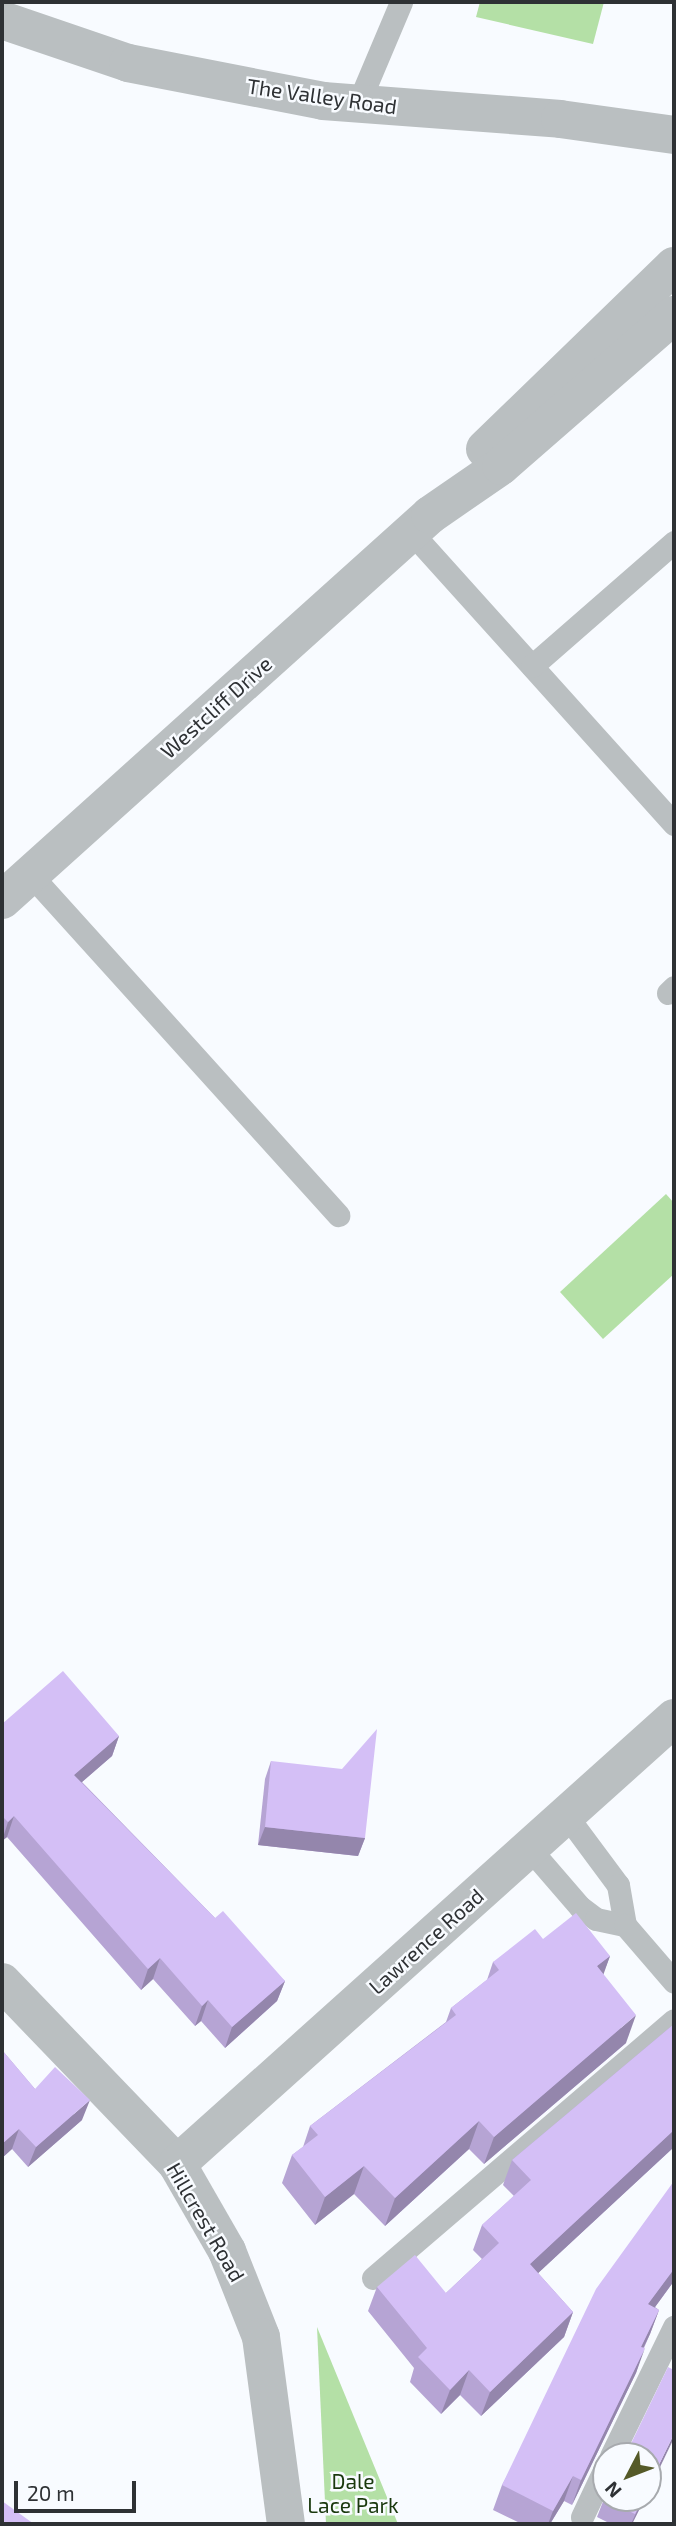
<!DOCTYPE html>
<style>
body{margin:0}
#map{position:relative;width:676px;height:2526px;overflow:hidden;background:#f8fbff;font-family:"Exo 2",sans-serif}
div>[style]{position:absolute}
.green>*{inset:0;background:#b4e0a6}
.lane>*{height:23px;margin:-11.5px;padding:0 11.5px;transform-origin:11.5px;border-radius:11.5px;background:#babfc1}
.street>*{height:38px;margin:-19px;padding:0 19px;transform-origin:19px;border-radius:19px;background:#babfc1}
.wall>*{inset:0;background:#b6a4d4}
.shaded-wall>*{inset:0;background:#9486ac}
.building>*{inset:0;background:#d4bff6}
span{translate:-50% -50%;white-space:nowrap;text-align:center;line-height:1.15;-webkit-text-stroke:5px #f8fbff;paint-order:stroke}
.street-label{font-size:21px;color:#2e3134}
.park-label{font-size:21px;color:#1a390e}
.frame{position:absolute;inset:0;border:4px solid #2e3134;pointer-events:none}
.north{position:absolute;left:592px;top:2442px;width:70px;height:70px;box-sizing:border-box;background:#f8fbff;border:2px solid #a7aaae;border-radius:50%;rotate:228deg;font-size:19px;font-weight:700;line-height:28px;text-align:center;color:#2e3134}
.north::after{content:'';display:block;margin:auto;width:24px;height:32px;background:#555a28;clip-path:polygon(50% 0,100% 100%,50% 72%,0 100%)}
.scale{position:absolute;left:14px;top:2481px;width:122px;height:32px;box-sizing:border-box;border:4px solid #2e3134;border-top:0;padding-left:9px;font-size:21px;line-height:24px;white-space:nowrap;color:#2e3134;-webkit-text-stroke:5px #f8fbff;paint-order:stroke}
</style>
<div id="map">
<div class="green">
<div style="clip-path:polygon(480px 2px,604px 2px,593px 44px,476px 17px)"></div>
<div style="clip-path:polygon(666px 1194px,674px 1203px,674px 1274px,603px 1339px,560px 1292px)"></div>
<div style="clip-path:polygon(317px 2327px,398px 2524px,326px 2524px)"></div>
</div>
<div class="lane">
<div style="left:358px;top:104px;width:111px;rotate:-67.1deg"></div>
<div style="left:411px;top:532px;width:393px;rotate:48deg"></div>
<div style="left:532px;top:666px;width:189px;rotate:-41.1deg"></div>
<div style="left:30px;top:874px;width:460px;rotate:47.9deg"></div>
<div style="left:668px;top:993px;width:8px;rotate:-45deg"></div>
<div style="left:566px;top:1815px;width:87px;rotate:53.4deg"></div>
<div style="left:618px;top:1885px;width:41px;rotate:80.1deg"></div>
<div style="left:529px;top:1848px;width:78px;rotate:49.2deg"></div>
<div style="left:580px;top:1907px;width:20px;rotate:37deg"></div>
<div style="left:596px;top:1919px;width:30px;rotate:12deg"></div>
<div style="left:625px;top:1925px;width:75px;rotate:49.3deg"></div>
<div style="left:373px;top:2278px;width:396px;rotate:-40.6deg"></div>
<div style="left:611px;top:2456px;width:144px;rotate:-64deg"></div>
<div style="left:582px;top:2517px;width:56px;rotate:-64.8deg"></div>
</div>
<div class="street">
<div style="left:2px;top:20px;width:133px;rotate:18.8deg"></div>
<div style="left:128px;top:63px;width:199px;rotate:11deg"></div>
<div style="left:323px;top:101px;width:238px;rotate:4.3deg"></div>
<div style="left:560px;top:119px;width:115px;rotate:8deg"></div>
<div style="left:485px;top:449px;width:263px;rotate:-44.1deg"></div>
<div style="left:2px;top:900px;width:576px;rotate:-41.97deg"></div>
<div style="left:430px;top:515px;width:86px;rotate:-34.6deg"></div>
<div style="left:501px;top:466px;width:230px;rotate:-41.1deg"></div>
<div style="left:2px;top:1982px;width:252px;rotate:46.1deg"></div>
<div style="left:177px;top:2164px;width:100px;rotate:60.1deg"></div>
<div style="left:227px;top:2251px;width:92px;rotate:68.4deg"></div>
<div style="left:261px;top:2337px;width:189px;rotate:82.4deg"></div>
<div style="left:177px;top:2164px;width:668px;rotate:-41.9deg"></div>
</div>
<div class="wall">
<div style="clip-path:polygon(2px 1724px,119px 1736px,112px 1756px,82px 1782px,215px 1918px,285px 1981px,277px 2001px,225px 2048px,201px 2021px,195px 2026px,153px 1979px,141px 1990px,7px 1837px,2px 1841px)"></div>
<div style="clip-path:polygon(271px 1761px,365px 1838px,358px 1856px,258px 1845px,265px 1779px)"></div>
<div style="clip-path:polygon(543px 1939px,610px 1956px,603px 1974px,626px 2043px,484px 2164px,469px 2149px,385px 2226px,354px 2194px,315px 2225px,282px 2183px,292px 2155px,303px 2147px,310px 2126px,446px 2022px,451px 2008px,487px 1980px,493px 1962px)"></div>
<div style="clip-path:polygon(674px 2024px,674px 2147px,538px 2273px,573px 2312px,564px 2337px,481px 2416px,460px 2395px,441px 2414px,410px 2382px,414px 2368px,368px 2311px,377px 2287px,446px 2293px,482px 2259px,473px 2250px,482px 2225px,514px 2196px,503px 2185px,512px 2160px)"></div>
<div style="clip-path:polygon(2px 2050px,35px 2089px,82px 2120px,28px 2167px,12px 2149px,2px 2158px)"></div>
<div style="clip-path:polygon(674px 2181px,674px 2281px,655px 2307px,659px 2310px,650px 2334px,644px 2348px,636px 2373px,572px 2505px,564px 2501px,550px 2524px,522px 2524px,493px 2510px,502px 2485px)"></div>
<div style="clip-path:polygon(606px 2498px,645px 2498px,632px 2524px,611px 2524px,597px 2517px,604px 2499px)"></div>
</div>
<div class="shaded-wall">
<div style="clip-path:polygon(119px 1736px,112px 1756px,67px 1795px,74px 1775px)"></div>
<div style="clip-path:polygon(14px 1816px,7px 1837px,2px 1841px,8px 1822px)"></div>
<div style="clip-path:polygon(265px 1827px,365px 1838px,358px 1856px,258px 1845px)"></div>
<div style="clip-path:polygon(610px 1956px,600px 1984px,597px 1966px)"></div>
<div style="clip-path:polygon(160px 1958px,153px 1979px,141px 1990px,148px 1969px)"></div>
<div style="clip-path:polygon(285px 1981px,277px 2001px,225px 2048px,232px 2027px)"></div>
<div style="clip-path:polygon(208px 2000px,201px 2021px,195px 2026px,202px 2006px)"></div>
<div style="clip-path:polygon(636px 2015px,626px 2043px,484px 2164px,494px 2137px)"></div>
<div style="clip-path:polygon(90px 2100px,82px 2120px,28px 2167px,36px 2147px)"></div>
<div style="clip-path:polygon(479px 2121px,469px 2149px,385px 2226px,395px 2198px)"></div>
<div style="clip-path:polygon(19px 2129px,12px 2149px,2px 2158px,2px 2144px)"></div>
<div style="clip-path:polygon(674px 2130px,674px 2147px,521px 2289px,530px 2264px)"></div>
<div style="clip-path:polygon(364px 2166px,354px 2194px,315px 2225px,325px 2197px)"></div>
<div style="clip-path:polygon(674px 2269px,674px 2281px,639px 2329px,648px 2304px)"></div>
<div style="clip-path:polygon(659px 2310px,650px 2334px,632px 2371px,641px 2347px)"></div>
<div style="clip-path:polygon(573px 2312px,564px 2337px,481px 2416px,490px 2392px)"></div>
<div style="clip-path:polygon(645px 2348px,636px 2373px,572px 2505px,581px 2480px)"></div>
<div style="clip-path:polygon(469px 2370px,460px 2395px,441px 2414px,450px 2390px)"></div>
<div style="clip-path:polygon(674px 2434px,674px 2438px,648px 2492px,648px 2487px)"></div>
<div style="clip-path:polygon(573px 2476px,564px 2501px,550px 2524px,548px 2524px,553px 2511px)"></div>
<div style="clip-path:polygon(643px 2498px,645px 2498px,632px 2524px,631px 2524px)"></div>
</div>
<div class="building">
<div style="clip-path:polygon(63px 1671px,119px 1736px,74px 1775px,215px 1918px,223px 1911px,285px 1981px,232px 2027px,208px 2000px,202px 2006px,160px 1958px,148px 1969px,14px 1816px,8px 1822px,2px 1816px,2px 1724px)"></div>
<div style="clip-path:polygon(377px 1729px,365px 1838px,265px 1827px,271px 1761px,342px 1769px)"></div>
<div style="clip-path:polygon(576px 1913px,610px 1956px,597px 1966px,636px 2015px,494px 2137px,479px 2121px,395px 2198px,364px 2166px,325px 2197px,292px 2155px,318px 2135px,310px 2126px,456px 2015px,451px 2008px,499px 1970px,493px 1962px,535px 1929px,543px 1939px)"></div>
<div style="clip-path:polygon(674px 2024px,674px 2130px,530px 2264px,573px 2312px,490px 2392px,469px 2370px,450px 2390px,418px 2357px,427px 2348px,377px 2287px,415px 2255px,446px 2293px,499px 2243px,482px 2225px,531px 2180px,512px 2160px)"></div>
<div style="clip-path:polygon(2px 2050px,35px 2089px,55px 2067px,90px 2100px,36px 2147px,19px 2129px,2px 2144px)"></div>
<div style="clip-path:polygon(674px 2181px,674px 2269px,648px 2304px,659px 2310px,641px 2347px,645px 2348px,581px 2480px,573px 2476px,553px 2511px,502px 2485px,596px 2289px)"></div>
<div style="clip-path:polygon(668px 2367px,674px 2370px,674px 2434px,648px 2487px,648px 2456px,625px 2456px)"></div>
<div style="clip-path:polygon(606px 2495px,606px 2498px,643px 2498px,635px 2514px,604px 2499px)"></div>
<div style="clip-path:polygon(2px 2501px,34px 2524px,2px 2524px)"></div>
</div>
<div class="street-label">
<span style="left:322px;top:96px;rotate:8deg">The Valley Road</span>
<span style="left:216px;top:707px;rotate:-42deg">Westcliff Drive</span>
<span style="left:426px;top:1941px;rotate:-42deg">Lawrence Road</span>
<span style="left:206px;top:2222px;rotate:60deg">Hillcrest Road</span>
</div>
<div class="park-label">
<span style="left:353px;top:2493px">Dale<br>Lace Park</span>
</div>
<div class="frame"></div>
<div class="north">N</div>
<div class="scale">20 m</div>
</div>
